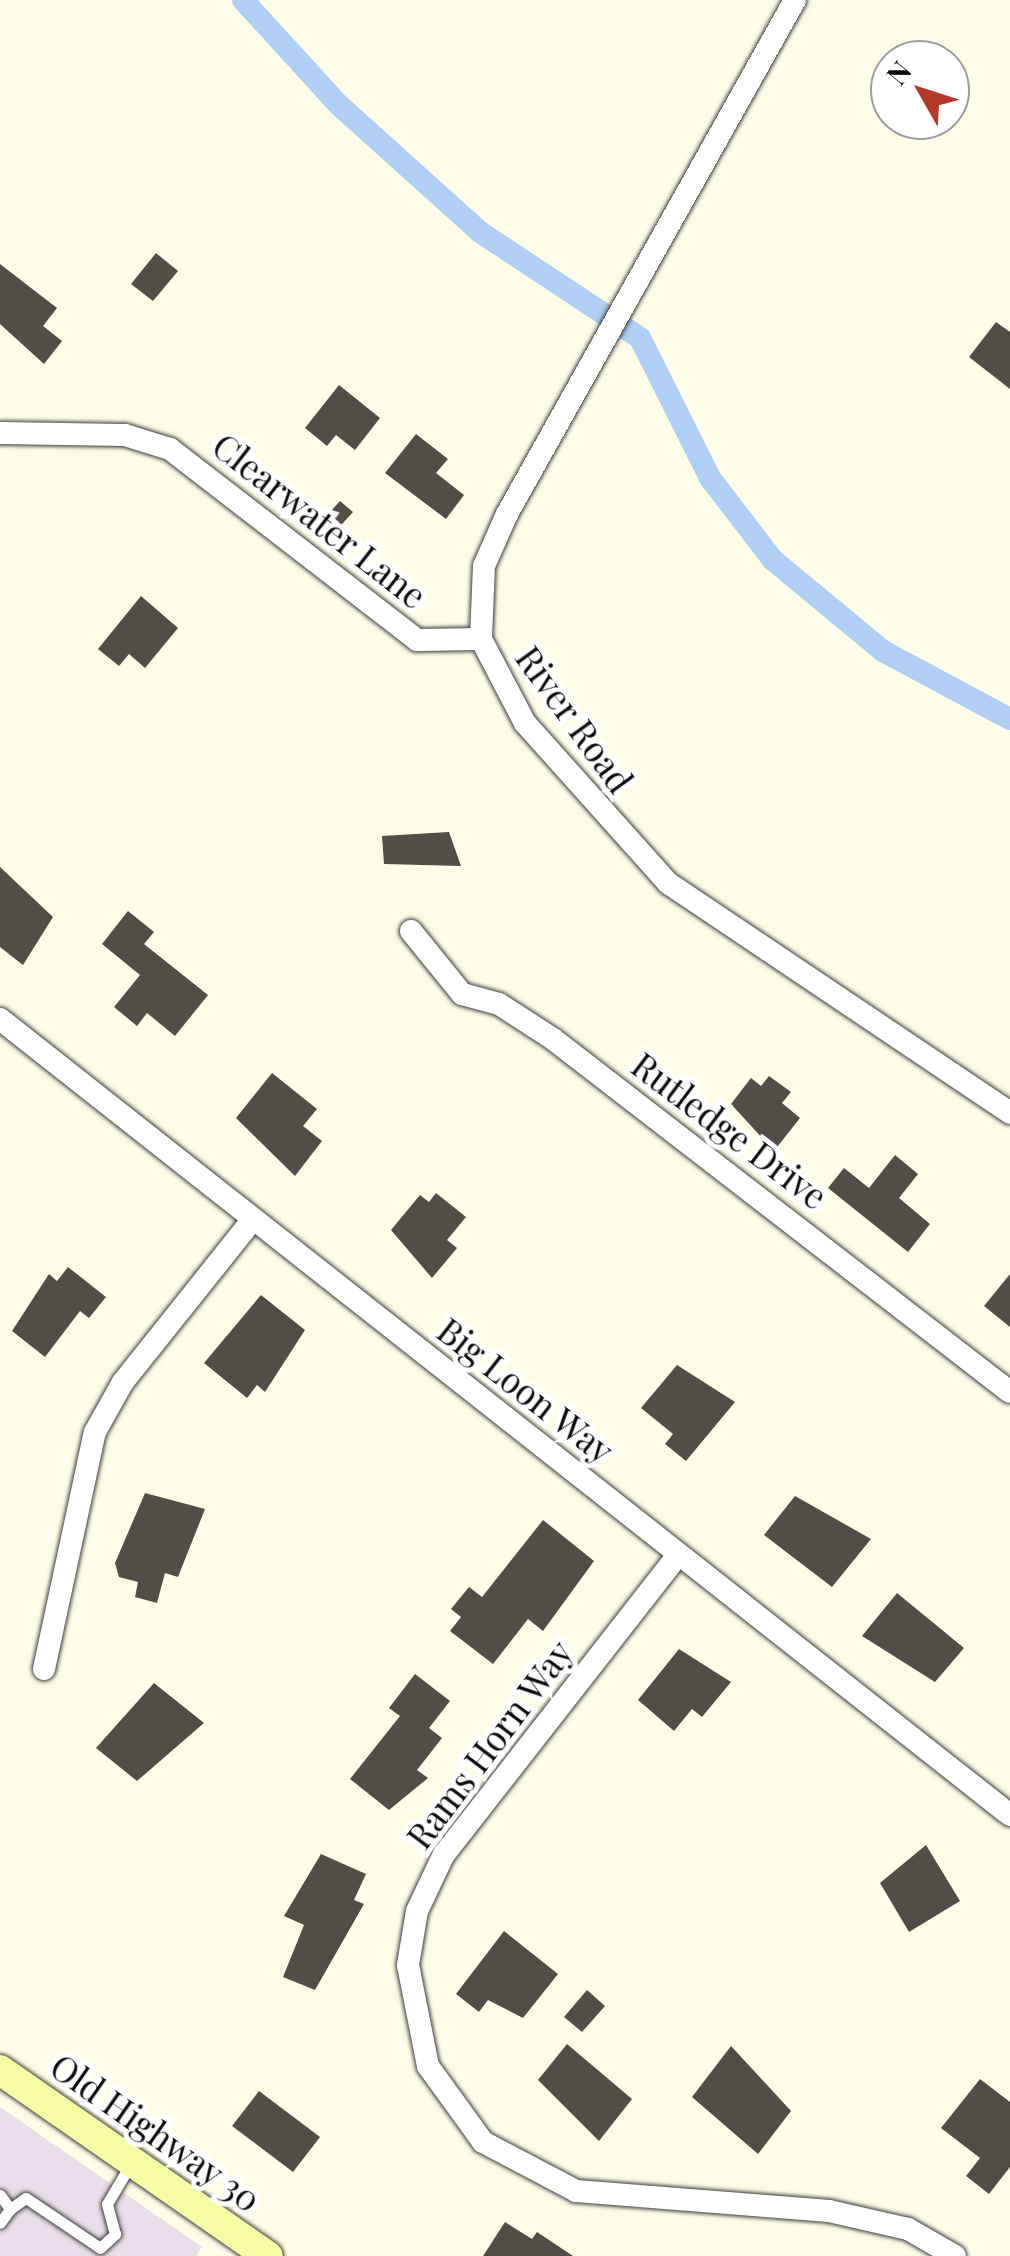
<!DOCTYPE html>
<style>
body{margin:0}
#map{position:relative;width:1010px;height:2256px;overflow:hidden;background:#fefee8;font-family:"Playfair Display",serif}
div>[style]{position:absolute}
.industrial>*{inset:0;background:#e9dee9}
.canal>*{height:22px;margin:-11px;padding:0 11px;transform-origin:11px;border-radius:11px;background:#aecef4}
.building>*{inset:0;background:#524d47}
.roads{filter:drop-shadow(0 0 2px #3d3d3d) drop-shadow(0 0 2px #3d3d3d)}
.lane>*{height:11px;margin:-5.5px;padding:0 5.5px;transform-origin:5.5px;border-radius:5.5px;background:#fff}
.street>*{height:22px;margin:-11px;padding:0 11px;transform-origin:11px;border-radius:11px;background:#fff}
.secondary>*{height:30px;margin:-15px;padding:0 15px;transform-origin:15px;border-radius:15px;background:#f7fda5}
span{translate:-50% -50%;white-space:nowrap;text-align:center;line-height:1.15;-webkit-text-stroke:10px #fff;paint-order:stroke}
.street-label{font-size:35px;color:#0a0a0a}
.north{position:absolute;left:870px;top:40px;width:100px;height:100px;box-sizing:border-box;background:#fff;border:2px solid #9d9d9d;border-radius:50%;rotate:309deg;font-size:28px;font-weight:700;line-height:40px;text-align:center;color:#0a0a0a}
.north::after{content:'';display:block;margin:auto;width:35px;height:45px;background:#b43928;clip-path:polygon(50% 0,100% 100%,50% 72%,0 100%)}
</style>
<div id="map">
<div class="industrial">
<div style="clip-path:polygon(0 2107px,202px 2247px,196px 2256px,0 2256px)"></div>
</div>
<div class="canal">
<div style="left:243px;top:0;width:142px;rotate:47.6deg"></div>
<div style="left:339px;top:105px;width:190px;rotate:42deg"></div>
<div style="left:480px;top:232px;width:192px;rotate:33.5deg"></div>
<div style="left:640px;top:338px;width:157px;rotate:63.4deg"></div>
<div style="left:710px;top:478px;width:103px;rotate:52.5deg"></div>
<div style="left:773px;top:560px;width:143px;rotate:39.6deg"></div>
<div style="left:883px;top:651px;width:144px;rotate:28.2deg"></div>
</div>
<div class="building">
<div style="clip-path:polygon(156px 253px,178px 271px,153px 301px,131px 284px)"></div>
<div style="clip-path:polygon(0 264px,57px 308px,43px 326px,62px 341px,44px 364px,0 324px)"></div>
<div style="clip-path:polygon(996px 322px,1010px 332px,1010px 389px,969px 357px)"></div>
<div style="clip-path:polygon(339px 385px,380px 418px,355px 450px,336px 435px,327px 446px,305px 428px)"></div>
<div style="clip-path:polygon(416px 434px,448px 459px,436px 473px,464px 495px,446px 519px,385px 473px)"></div>
<div style="clip-path:polygon(340px 501px,353px 512px,334px 533px,321px 522px)"></div>
<div style="clip-path:polygon(141px 596px,178px 628px,145px 668px,129px 654px,119px 666px,98px 649px)"></div>
<div style="clip-path:polygon(449px 832px,461px 866px,384px 864px,382px 836px)"></div>
<div style="clip-path:polygon(0 867px,53px 917px,23px 965px,0 947px)"></div>
<div style="clip-path:polygon(128px 911px,154px 932px,144px 944px,208px 995px,175px 1036px,147px 1013px,137px 1026px,114px 1007px,140px 975px,102px 944px)"></div>
<div style="clip-path:polygon(272px 1073px,317px 1109px,303px 1126px,322px 1141px,295px 1176px,236px 1118px)"></div>
<div style="clip-path:polygon(769px 1076px,791px 1092px,782px 1103px,800px 1118px,774px 1151px,731px 1104px,751px 1078px,761px 1086px)"></div>
<div style="clip-path:polygon(895px 1155px,918px 1174px,899px 1198px,930px 1224px,908px 1252px,828px 1188px,844px 1168px,869px 1188px)"></div>
<div style="clip-path:polygon(436px 1193px,466px 1217px,447px 1240px,457px 1248px,432px 1278px,391px 1230px,420px 1195px,429px 1202px)"></div>
<div style="clip-path:polygon(68px 1267px,106px 1297px,89px 1318px,80px 1311px,45px 1357px,12px 1331px,49px 1274px,57px 1281px)"></div>
<div style="clip-path:polygon(1010px 1274px,1010px 1327px,984px 1306px)"></div>
<div style="clip-path:polygon(261px 1295px,305px 1330px,265px 1392px,257px 1385px,247px 1398px,204px 1363px)"></div>
<div style="clip-path:polygon(677px 1365px,735px 1402px,686px 1461px,665px 1444px,673px 1434px,641px 1408px)"></div>
<div style="clip-path:polygon(145px 1493px,205px 1509px,178px 1577px,165px 1573px,157px 1603px,135px 1597px,138px 1582px,119px 1577px,115px 1563px)"></div>
<div style="clip-path:polygon(795px 1496px,871px 1539px,832px 1587px,764px 1535px)"></div>
<div style="clip-path:polygon(543px 1520px,594px 1561px,543px 1631px,528px 1619px,493px 1664px,450px 1631px,461px 1617px,451px 1609px,469px 1587px,482px 1597px)"></div>
<div style="clip-path:polygon(897px 1593px,964px 1648px,935px 1682px,862px 1636px)"></div>
<div style="clip-path:polygon(679px 1649px,731px 1682px,702px 1717px,692px 1709px,674px 1731px,638px 1700px)"></div>
<div style="clip-path:polygon(415px 1674px,450px 1701px,429px 1728px,442px 1738px,417px 1770px,428px 1778px,389px 1810px,350px 1779px,400px 1716px,389px 1708px)"></div>
<div style="clip-path:polygon(154px 1683px,204px 1723px,137px 1781px,96px 1748px)"></div>
<div style="clip-path:polygon(926px 1845px,960px 1901px,909px 1932px,880px 1883px)"></div>
<div style="clip-path:polygon(321px 1854px,366px 1874px,354px 1900px,364px 1904px,315px 1990px,283px 1977px,304px 1925px,284px 1916px)"></div>
<div style="clip-path:polygon(504px 1931px,558px 1974px,523px 2018px,488px 2000px,479px 2012px,456px 1994px)"></div>
<div style="clip-path:polygon(587px 1990px,605px 2006px,582px 2032px,564px 2017px)"></div>
<div style="clip-path:polygon(567px 2044px,632px 2099px,599px 2141px,538px 2080px)"></div>
<div style="clip-path:polygon(731px 2046px,791px 2111px,758px 2154px,692px 2097px)"></div>
<div style="clip-path:polygon(980px 2079px,1010px 2102px,1010px 2167px,989px 2194px,966px 2176px,980px 2158px,941px 2128px)"></div>
<div style="clip-path:polygon(259px 2091px,320px 2137px,293px 2172px,232px 2126px)"></div>
<div style="clip-path:polygon(505px 2222px,532px 2239px,537px 2232px,573px 2256px,483px 2256px)"></div>
</div>
<div class="roads">
<div class="lane">
<div style="left:0;top:2195px;width:17px;rotate:54deg"></div>
<div style="left:10px;top:2209px;width:17px;rotate:126deg"></div>
<div style="left:10px;top:2209px;width:19px;rotate:-35deg"></div>
<div style="left:26px;top:2198px;width:89px;rotate:34deg"></div>
<div style="left:100px;top:2248px;width:21px;rotate:-43deg"></div>
<div style="left:115px;top:2234px;width:31px;rotate:-105deg"></div>
<div style="left:107px;top:2204px;width:45px;rotate:-59.5deg"></div>
</div>
<div class="street">
<div style="left:795px;top:0;width:589px;rotate:119.26deg"></div>
<div style="left:507px;top:514px;width:57px;rotate:113.9deg"></div>
<div style="left:484px;top:566px;width:73px;rotate:92.4deg"></div>
<div style="left:481px;top:639px;width:95px;rotate:62.4deg"></div>
<div style="left:525px;top:723px;width:215px;rotate:48.2deg"></div>
<div style="left:668px;top:883px;width:412px;rotate:33.9deg"></div>
<div style="left:0;top:433px;width:125px;rotate:0.9deg"></div>
<div style="left:125px;top:435px;width:47px;rotate:17.3deg"></div>
<div style="left:170px;top:449px;width:312px;rotate:37.7deg"></div>
<div style="left:417px;top:640px;width:64px;rotate:-0.9deg"></div>
<div style="left:411px;top:931px;width:81px;rotate:51deg"></div>
<div style="left:462px;top:994px;width:38px;rotate:15deg"></div>
<div style="left:499px;top:1004px;width:64px;rotate:32.9deg"></div>
<div style="left:553px;top:1039px;width:577px;rotate:37.68deg"></div>
<div style="left:0;top:1019px;width:1286px;rotate:38.24deg"></div>
<div style="left:678px;top:1555px;width:380px;rotate:128deg"></div>
<div style="left:444px;top:1854px;width:63px;rotate:115.3deg"></div>
<div style="left:417px;top:1911px;width:55px;rotate:99.5deg"></div>
<div style="left:408px;top:1965px;width:103px;rotate:78.8deg"></div>
<div style="left:428px;top:2066px;width:94px;rotate:54.1deg"></div>
<div style="left:483px;top:2142px;width:105px;rotate:27.8deg"></div>
<div style="left:576px;top:2191px;width:254px;rotate:4.5deg"></div>
<div style="left:829px;top:2211px;width:81px;rotate:12.8deg"></div>
<div style="left:908px;top:2229px;width:54px;rotate:29.9deg"></div>
<div style="left:44px;top:1669px;width:242px;rotate:-77.9deg"></div>
<div style="left:95px;top:1432px;width:57px;rotate:-60.8deg"></div>
<div style="left:123px;top:1382px;width:208px;rotate:-51.4deg"></div>
</div>
<div class="secondary">
<div style="left:0;top:2070px;width:326px;rotate:34.8deg"></div>
</div>
</div>
<div class="street-label">
<span style="left:320px;top:520px;rotate:38deg">Clearwater Lane</span>
<span style="left:575px;top:719px;rotate:54deg">River Road</span>
<span style="left:730px;top:1130px;rotate:37deg">Rutledge Drive</span>
<span style="left:526px;top:1390px;rotate:38deg">Big Loon Way</span>
<span style="left:489px;top:1744px;rotate:-53deg">Rams Horn Way</span>
<span style="left:156px;top:2132px;rotate:35deg">Old Highway 30</span>
</div>
<div class="north">N</div>
</div>
